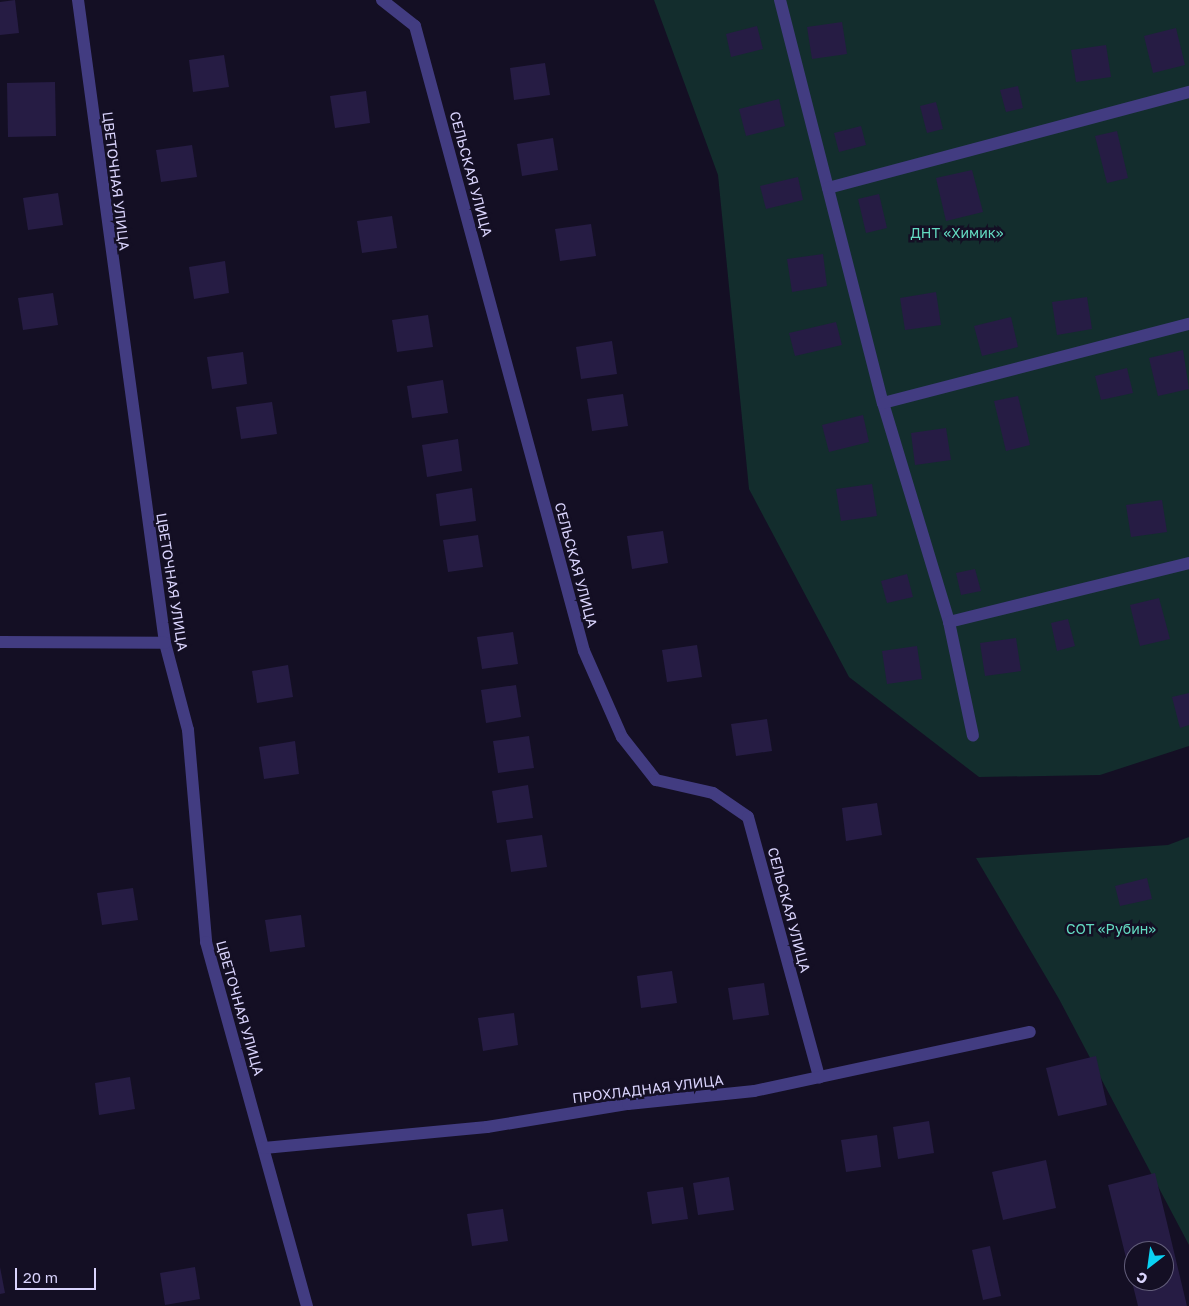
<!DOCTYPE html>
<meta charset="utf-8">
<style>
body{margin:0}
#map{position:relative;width:1189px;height:1306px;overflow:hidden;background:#140f24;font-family:"Golos Text",sans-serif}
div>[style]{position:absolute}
.green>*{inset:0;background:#132d2d}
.building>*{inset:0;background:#261c44}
.minor>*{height:12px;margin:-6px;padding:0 6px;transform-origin:6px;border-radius:6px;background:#423c81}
span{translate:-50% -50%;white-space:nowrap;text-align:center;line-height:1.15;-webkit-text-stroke:5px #140f24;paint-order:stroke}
.street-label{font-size:14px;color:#dad4fd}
.park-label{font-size:14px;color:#63dac1}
.north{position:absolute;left:1124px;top:1241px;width:50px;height:50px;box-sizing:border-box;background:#140f24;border:1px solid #635e7b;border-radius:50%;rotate:210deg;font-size:14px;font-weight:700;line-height:20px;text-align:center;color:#dad4fd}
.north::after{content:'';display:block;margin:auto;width:18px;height:22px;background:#0ad2f3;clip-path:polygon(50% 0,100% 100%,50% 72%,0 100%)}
.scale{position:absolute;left:15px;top:1268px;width:81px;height:22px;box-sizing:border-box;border:2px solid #dad4fd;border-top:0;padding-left:6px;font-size:15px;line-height:18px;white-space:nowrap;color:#dad4fd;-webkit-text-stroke:4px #140f24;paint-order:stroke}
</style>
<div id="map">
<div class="green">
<div style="clip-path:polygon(654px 0,1189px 0,1189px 746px,1100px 775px,979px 777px,849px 677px,749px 489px,718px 175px)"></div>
<div style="clip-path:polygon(1189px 837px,1189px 1245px,1059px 999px,976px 858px,1168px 845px)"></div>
</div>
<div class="building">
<div style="clip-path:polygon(15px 0,19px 33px,0 35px,0 2px)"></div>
<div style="clip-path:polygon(842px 22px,847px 54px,812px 59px,807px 27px)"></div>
<div style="clip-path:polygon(757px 26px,763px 49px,731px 57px,726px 34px)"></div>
<div style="clip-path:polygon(1176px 28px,1185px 65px,1153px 73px,1144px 36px)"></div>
<div style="clip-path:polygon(1106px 45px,1111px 77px,1076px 82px,1071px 50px)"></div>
<div style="clip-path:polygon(224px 55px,229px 87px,193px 92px,189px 60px)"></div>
<div style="clip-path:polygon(545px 63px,550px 95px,514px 100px,510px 68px)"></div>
<div style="clip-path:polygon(55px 82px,56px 136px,8px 137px,7px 83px)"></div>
<div style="clip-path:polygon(1018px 86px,1023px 108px,1006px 112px,1000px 90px)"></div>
<div style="clip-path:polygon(366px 91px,370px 123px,335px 128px,330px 96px)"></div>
<div style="clip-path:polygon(779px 99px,785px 126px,746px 136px,739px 109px)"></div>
<div style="clip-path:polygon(936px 102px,943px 129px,927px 133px,920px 106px)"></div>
<div style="clip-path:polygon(861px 126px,866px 145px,839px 152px,834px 133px)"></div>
<div style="clip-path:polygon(1117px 131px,1128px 178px,1107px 183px,1095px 136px)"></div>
<div style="clip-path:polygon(553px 138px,558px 170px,522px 176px,517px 144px)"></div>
<div style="clip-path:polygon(192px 145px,197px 177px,161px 182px,156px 150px)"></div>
<div style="clip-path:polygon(972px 170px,983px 212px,946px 221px,936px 178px)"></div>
<div style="clip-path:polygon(798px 177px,803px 200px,766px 209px,760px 186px)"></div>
<div style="clip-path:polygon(58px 193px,63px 225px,28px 230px,23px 198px)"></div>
<div style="clip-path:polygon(879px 194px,887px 228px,866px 233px,858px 199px)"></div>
<div style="clip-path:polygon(392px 216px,397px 248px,362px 253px,357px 221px)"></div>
<div style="clip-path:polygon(591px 224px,596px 256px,560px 261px,555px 229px)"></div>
<div style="clip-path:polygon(823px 254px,827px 286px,792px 292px,787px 259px)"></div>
<div style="clip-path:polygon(225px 261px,229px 293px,194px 299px,189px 267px)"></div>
<div style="clip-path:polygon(936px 292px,941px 325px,905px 330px,900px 298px)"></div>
<div style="clip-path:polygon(53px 293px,58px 325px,23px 330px,18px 298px)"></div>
<div style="clip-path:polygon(1087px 297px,1092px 329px,1057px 335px,1052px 302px)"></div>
<div style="clip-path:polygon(428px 315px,433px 347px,397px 352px,392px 320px)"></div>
<div style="clip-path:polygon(1011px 317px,1018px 347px,982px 356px,974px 326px)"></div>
<div style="clip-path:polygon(836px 322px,842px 345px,795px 356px,789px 333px)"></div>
<div style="clip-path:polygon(612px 341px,617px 374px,581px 379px,576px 347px)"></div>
<div style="clip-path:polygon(1183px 350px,1189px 389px,1158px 396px,1149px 358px)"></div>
<div style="clip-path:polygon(243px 352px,247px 384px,212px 389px,207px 357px)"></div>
<div style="clip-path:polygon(1127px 368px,1133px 393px,1101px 400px,1095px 376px)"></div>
<div style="clip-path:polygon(443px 380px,448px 413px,412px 418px,407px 386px)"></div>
<div style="clip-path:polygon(623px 394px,628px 426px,592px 431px,587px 399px)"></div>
<div style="clip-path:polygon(1018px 396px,1030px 445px,1006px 451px,994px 401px)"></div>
<div style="clip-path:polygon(272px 402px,277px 434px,241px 439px,236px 407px)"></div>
<div style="clip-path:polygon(863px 415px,869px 442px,829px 452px,822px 425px)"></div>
<div style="clip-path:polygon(946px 428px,951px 460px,915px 465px,911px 433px)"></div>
<div style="clip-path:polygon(458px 439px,462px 471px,427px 477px,422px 445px)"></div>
<div style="clip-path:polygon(872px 484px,877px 516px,841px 521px,836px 489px)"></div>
<div style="clip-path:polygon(472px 488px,476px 521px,440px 526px,436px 494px)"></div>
<div style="clip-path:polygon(1162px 500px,1167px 532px,1131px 537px,1126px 505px)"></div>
<div style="clip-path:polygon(663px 531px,668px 563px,632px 569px,627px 536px)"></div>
<div style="clip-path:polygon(478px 535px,483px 567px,448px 572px,443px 540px)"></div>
<div style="clip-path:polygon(975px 569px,981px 591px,961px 595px,956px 573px)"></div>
<div style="clip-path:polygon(907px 574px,913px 597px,887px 603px,881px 581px)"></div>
<div style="clip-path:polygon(1159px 598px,1170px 639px,1140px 646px,1130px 605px)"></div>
<div style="clip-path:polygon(1068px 619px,1075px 646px,1057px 651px,1051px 623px)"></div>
<div style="clip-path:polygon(513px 632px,518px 664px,482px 669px,477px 637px)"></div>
<div style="clip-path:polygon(1016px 638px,1021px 671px,985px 676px,980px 643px)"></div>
<div style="clip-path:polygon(697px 645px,702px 677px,667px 682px,662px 650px)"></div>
<div style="clip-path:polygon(917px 646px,922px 679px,887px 684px,882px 651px)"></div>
<div style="clip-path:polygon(288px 665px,293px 697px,257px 703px,252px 671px)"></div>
<div style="clip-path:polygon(516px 685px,521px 717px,486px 723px,481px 690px)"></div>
<div style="clip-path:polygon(1189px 693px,1189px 725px,1180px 728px,1172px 697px)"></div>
<div style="clip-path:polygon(767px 719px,772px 751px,736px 756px,731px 724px)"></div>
<div style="clip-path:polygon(529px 736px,534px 768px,498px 773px,493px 741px)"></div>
<div style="clip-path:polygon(295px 741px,299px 774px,264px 779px,259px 747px)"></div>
<div style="clip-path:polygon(528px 785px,533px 818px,497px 823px,492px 791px)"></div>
<div style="clip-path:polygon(877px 803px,882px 835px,846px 841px,842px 808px)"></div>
<div style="clip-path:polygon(542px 835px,547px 867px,511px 872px,506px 840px)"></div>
<div style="clip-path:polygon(1147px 878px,1152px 899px,1120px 906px,1115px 886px)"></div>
<div style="clip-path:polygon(133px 888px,138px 920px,102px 925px,97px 893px)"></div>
<div style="clip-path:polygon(301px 915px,305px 947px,270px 952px,265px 920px)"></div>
<div style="clip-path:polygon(672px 971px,677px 1003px,641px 1008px,637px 976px)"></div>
<div style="clip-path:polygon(764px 983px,769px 1015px,733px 1020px,728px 988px)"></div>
<div style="clip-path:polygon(514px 1013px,518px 1045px,483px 1051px,478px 1018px)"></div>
<div style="clip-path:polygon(1096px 1056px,1107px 1105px,1058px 1116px,1046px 1068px)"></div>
<div style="clip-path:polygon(130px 1077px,135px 1109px,99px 1115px,95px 1083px)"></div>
<div style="clip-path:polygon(929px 1121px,934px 1153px,898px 1159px,893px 1127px)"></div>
<div style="clip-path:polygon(877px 1135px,881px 1167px,846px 1172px,841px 1140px)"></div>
<div style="clip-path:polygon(1046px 1160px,1056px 1208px,1003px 1220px,992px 1172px)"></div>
<div style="clip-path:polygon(evenodd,1155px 1173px,1187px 1306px,1138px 1306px,1108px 1185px,1155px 1173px,1134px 1251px,1164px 1251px,1164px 1281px,1134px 1281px,1134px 1251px)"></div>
<div style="clip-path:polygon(729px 1177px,734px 1210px,698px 1215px,693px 1183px)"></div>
<div style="clip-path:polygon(683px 1187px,688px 1219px,652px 1224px,647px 1192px)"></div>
<div style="clip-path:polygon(503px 1209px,508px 1241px,472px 1246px,467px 1214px)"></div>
<div style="clip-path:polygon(990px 1246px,1001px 1296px,983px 1300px,972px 1250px)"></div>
<div style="clip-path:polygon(0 1267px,5px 1293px,0 1294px)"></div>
<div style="clip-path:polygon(195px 1267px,200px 1299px,165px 1305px,160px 1273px)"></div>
</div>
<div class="minor">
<div style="left:78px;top:0;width:649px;rotate:82.29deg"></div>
<div style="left:165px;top:643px;width:90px;rotate:75.2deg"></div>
<div style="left:188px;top:730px;width:213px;rotate:85.1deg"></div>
<div style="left:206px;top:942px;width:378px;rotate:74.5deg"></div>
<div style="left:382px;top:0;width:42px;rotate:38.2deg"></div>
<div style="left:415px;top:26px;width:647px;rotate:74.87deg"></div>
<div style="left:584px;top:651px;width:94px;rotate:66.2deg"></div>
<div style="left:622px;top:737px;width:55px;rotate:51.7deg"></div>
<div style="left:656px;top:780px;width:58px;rotate:12.8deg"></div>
<div style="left:713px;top:793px;width:42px;rotate:34.4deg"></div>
<div style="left:748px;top:817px;width:270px;rotate:74.7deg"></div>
<div style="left:780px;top:0;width:416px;rotate:75.7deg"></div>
<div style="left:883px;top:403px;width:229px;rotate:73.2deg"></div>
<div style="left:949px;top:622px;width:116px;rotate:78.1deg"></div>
<div style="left:828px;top:188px;width:374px;rotate:-14.9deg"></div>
<div style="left:883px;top:403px;width:316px;rotate:-14.5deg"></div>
<div style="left:949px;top:622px;width:247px;rotate:-13.8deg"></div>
<div style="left:0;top:642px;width:165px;rotate:0.3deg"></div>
<div style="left:264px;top:1148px;width:224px;rotate:-5.4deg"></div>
<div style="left:487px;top:1127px;width:143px;rotate:-9.3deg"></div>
<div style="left:628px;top:1104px;width:127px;rotate:-5.9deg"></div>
<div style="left:754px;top:1091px;width:282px;rotate:-12.1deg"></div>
</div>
<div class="street-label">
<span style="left:471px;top:174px;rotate:75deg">СЕЛЬСКАЯ УЛИЦА</span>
<span style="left:116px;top:181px;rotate:83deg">ЦВЕТОЧНАЯ УЛИЦА</span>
<span style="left:576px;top:565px;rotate:75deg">СЕЛЬСКАЯ УЛИЦА</span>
<span style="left:172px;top:582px;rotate:81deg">ЦВЕТОЧНАЯ УЛИЦА</span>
<span style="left:789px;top:910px;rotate:75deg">СЕЛЬСКАЯ УЛИЦА</span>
<span style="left:240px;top:1008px;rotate:74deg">ЦВЕТОЧНАЯ УЛИЦА</span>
<span style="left:648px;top:1089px;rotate:-7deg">ПРОХЛАДНАЯ УЛИЦА</span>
</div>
<div class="park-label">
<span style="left:957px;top:233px">ДНТ «Химик»</span>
<span style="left:1111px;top:929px">СОТ «Рубин»</span>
</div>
<div class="north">С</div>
<div class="scale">20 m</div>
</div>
